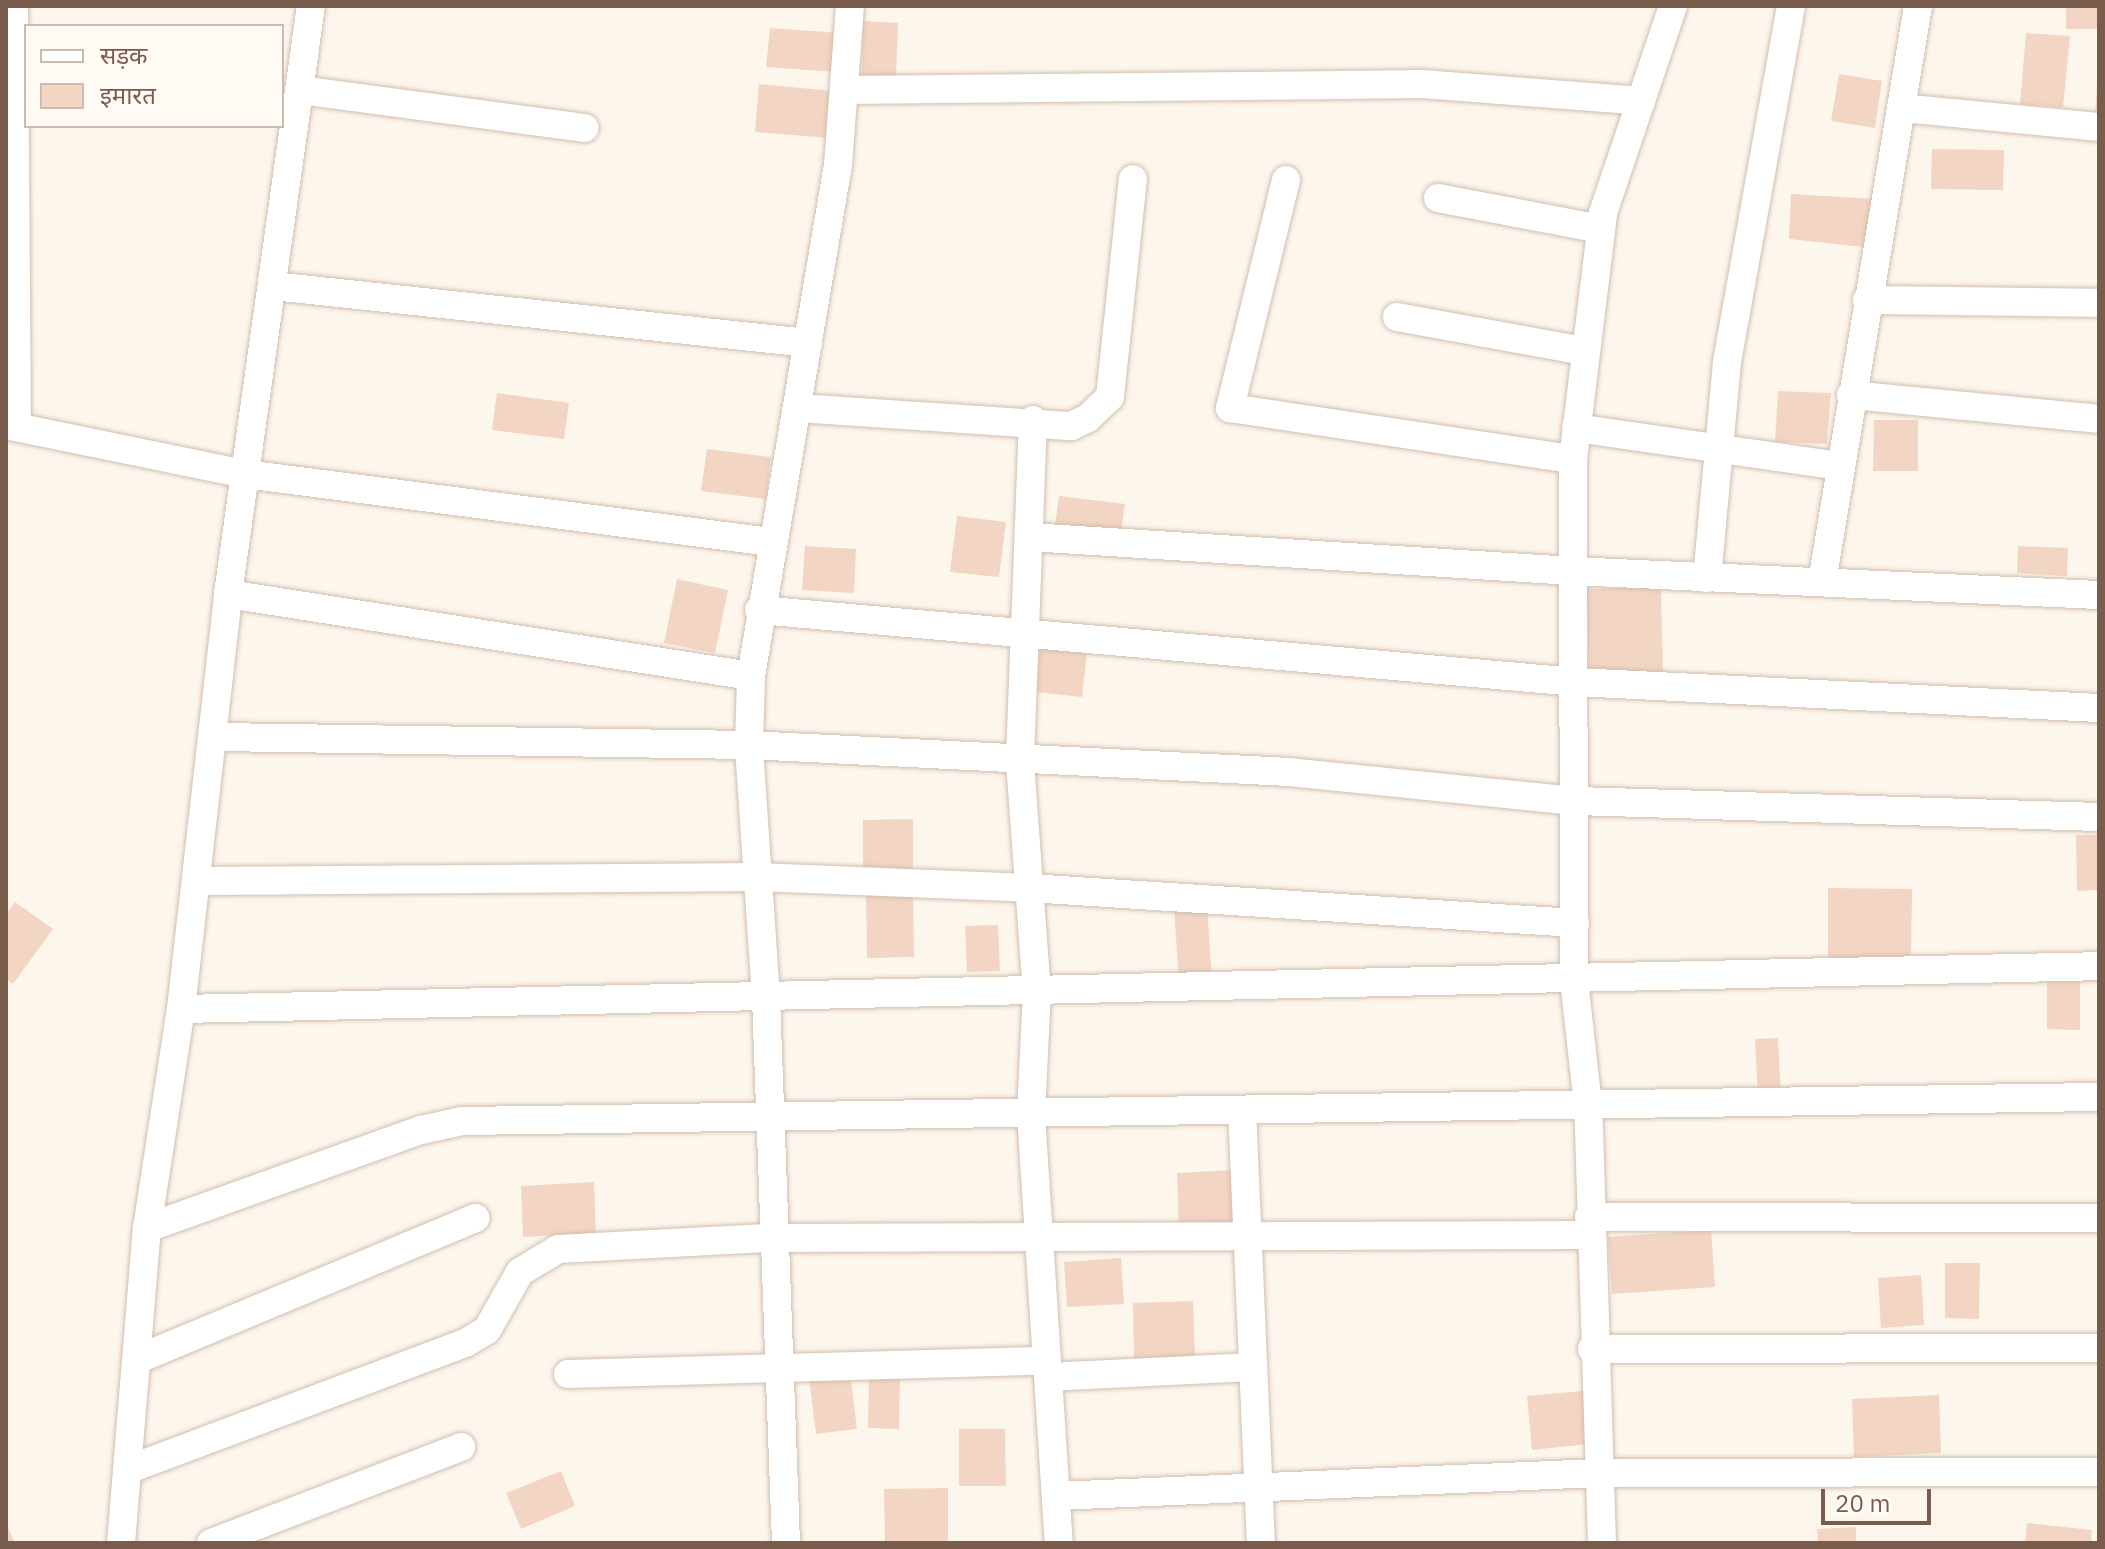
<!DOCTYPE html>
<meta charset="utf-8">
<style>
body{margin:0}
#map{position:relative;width:2105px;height:1549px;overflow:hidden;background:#fdf6ec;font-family:"IBM Plex Sans","Noto Sans Devanagari",sans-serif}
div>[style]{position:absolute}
.building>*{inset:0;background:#f3d5c3}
.roads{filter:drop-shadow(0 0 2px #d1beb0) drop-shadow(0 0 2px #d1beb0)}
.minor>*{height:28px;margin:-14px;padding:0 14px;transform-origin:14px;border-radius:14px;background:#fff}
span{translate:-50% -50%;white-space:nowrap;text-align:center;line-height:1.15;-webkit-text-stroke:6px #fffaf3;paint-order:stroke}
.frame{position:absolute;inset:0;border:8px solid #7a5c4d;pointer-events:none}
.legend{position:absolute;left:24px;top:24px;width:260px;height:104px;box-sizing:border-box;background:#fffaf3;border:2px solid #cabbb1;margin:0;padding:10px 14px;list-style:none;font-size:24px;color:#7a5c4d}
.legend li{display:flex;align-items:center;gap:16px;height:40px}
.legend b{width:40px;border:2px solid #cabbb1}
.scale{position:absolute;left:1821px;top:1489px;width:110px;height:36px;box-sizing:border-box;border:4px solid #7a5c4d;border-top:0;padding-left:10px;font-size:24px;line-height:28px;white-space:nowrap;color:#7a5c4d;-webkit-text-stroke:6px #fffaf3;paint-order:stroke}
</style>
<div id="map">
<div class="building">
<div style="clip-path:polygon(2066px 6px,2097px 6px,2097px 29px,2066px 29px)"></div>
<div style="clip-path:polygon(863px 21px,898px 23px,896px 77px,862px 76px)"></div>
<div style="clip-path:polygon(770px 28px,840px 33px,837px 72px,766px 67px)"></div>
<div style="clip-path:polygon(2026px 33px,2070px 36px,2063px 107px,2020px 104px)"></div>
<div style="clip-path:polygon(1839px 74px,1882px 81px,1875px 128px,1831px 121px)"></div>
<div style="clip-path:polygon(759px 84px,833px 91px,829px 138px,755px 132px)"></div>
<div style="clip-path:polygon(2097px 86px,2099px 86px,2099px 116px,2095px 115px)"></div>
<div style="clip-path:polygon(1932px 149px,2004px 150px,2003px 190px,1931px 189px)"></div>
<div style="clip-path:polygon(1791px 194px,1875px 199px,1864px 247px,1789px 239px)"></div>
<div style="clip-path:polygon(1778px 391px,1831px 393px,1827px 444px,1775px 442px)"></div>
<div style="clip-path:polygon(497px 393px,569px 403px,564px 439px,492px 430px)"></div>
<div style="clip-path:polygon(1874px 420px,1918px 420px,1918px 471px,1873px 471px)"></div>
<div style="clip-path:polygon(707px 449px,771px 457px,766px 499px,701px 491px)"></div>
<div style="clip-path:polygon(1059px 496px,1125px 504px,1120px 541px,1054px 533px)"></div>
<div style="clip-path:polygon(957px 516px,1006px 522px,999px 577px,950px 572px)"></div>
<div style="clip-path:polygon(805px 546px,856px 549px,854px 593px,802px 590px)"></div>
<div style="clip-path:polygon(2018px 546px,2068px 548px,2067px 576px,2017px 573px)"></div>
<div style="clip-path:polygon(677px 579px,728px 590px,715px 653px,664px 643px)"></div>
<div style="clip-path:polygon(1661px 587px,1663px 674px,1589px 676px,1587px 589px)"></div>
<div style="clip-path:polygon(1040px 648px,1087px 654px,1082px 697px,1035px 692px)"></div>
<div style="clip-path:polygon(913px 819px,913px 876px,863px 877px,863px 820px)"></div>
<div style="clip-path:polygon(2076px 835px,2099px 835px,2099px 890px,2077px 891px)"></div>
<div style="clip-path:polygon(1828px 888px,1912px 889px,1911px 958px,1828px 958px)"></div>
<div style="clip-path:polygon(913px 890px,914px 957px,867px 958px,866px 891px)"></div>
<div style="clip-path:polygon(15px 902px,53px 929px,13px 984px,6px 979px,6px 914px)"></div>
<div style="clip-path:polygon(1207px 905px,1212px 980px,1179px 983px,1174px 907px)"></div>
<div style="clip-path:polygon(998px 925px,1000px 971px,967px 972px,965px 926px)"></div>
<div style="clip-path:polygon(2047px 978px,2080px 978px,2080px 1030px,2047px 1029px)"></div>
<div style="clip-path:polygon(1778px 1038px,1781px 1099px,1758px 1100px,1755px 1039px)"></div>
<div style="clip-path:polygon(1233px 1170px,1236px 1226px,1179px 1229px,1177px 1173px)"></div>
<div style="clip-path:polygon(594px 1182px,596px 1233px,523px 1237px,521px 1186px)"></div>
<div style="clip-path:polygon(1711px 1230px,1715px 1287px,1612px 1294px,1608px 1237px)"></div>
<div style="clip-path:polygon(1121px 1258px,1124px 1304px,1067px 1307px,1064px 1262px)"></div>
<div style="clip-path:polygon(1945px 1263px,1980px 1263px,1979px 1319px,1945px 1318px)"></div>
<div style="clip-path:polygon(1921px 1275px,1924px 1325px,1881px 1328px,1878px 1278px)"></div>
<div style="clip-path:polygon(1193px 1301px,1195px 1358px,1134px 1361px,1133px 1303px)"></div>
<div style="clip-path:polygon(850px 1372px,857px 1429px,816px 1434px,809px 1378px)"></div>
<div style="clip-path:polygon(869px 1374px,900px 1375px,899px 1429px,868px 1428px)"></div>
<div style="clip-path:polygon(1592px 1390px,1597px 1443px,1532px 1450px,1527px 1396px)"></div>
<div style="clip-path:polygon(1939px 1395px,1941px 1453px,1854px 1457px,1852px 1399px)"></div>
<div style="clip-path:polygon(959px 1429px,1005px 1429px,1006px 1486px,959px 1486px)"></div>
<div style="clip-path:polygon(561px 1471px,575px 1506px,521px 1529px,506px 1493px)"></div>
<div style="clip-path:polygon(948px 1488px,948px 1543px,885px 1543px,884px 1489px)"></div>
<div style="clip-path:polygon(6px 1523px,15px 1543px,6px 1543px)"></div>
<div style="clip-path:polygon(2027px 1523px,2092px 1530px,2091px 1543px,2025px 1543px)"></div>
<div style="clip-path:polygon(1856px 1527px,1856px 1543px,1818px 1543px,1817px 1529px)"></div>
</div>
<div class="roads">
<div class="minor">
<div style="left:14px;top:6px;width:421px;rotate:89.6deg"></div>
<div style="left:300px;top:90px;width:287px;rotate:7.6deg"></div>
<div style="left:844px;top:90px;width:578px;rotate:-0.59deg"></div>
<div style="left:1422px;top:84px;width:220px;rotate:4.4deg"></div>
<div style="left:1901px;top:108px;width:199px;rotate:5.5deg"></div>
<div style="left:1286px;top:180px;width:235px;rotate:103.8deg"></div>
<div style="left:1230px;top:408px;width:347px;rotate:8.5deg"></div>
<div style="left:1438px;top:198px;width:165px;rotate:10.8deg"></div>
<div style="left:273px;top:286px;width:538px;rotate:6.08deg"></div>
<div style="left:1867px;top:300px;width:232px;rotate:0.7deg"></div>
<div style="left:1397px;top:317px;width:190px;rotate:10.3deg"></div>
<div style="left:1851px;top:395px;width:249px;rotate:5.5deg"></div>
<div style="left:798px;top:408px;width:274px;rotate:3.8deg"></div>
<div style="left:1071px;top:426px;width:19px;rotate:-25deg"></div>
<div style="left:1088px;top:418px;width:30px;rotate:-44deg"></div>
<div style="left:1110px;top:397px;width:219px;rotate:-84deg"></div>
<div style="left:1033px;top:420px;width:342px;rotate:92.2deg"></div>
<div style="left:1020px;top:762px;width:230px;rotate:85.8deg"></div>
<div style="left:1037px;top:991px;width:123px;rotate:92.8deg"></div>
<div style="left:1031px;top:1114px;width:430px;rotate:86.3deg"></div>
<div style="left:6px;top:425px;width:244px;rotate:11.6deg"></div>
<div style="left:245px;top:474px;width:530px;rotate:7.37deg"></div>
<div style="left:1576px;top:428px;width:267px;rotate:8.2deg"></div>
<div style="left:1029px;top:537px;width:544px;rotate:3.58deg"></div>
<div style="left:1572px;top:571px;width:528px;rotate:2.61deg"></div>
<div style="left:1707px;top:578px;width:217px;rotate:-84.7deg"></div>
<div style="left:1727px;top:362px;width:362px;rotate:-79.8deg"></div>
<div style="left:1822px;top:582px;width:584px;rotate:-80.54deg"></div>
<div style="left:228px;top:594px;width:529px;rotate:8.91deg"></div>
<div style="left:759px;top:610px;width:820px;rotate:5.04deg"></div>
<div style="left:1576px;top:682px;width:524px;rotate:2.85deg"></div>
<div style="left:216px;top:737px;width:533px;rotate:0.86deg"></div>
<div style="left:749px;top:745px;width:541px;rotate:2.86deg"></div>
<div style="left:1289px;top:772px;width:288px;rotate:5.8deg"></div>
<div style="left:1576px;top:801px;width:523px;rotate:1.75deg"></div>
<div style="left:197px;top:881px;width:561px;rotate:-0.41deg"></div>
<div style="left:758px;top:877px;width:271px;rotate:2.3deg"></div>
<div style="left:1029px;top:888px;width:547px;rotate:3.67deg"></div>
<div style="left:181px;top:1009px;width:1918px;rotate:-1.28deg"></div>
<div style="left:1242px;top:1110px;width:433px;rotate:87.5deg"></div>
<div style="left:1589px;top:1217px;width:510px;rotate:0.11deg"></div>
<div style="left:147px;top:1228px;width:291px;rotate:-19.7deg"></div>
<div style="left:421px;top:1130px;width:42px;rotate:-12.4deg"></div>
<div style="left:462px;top:1121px;width:1637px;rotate:-0.84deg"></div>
<div style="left:1592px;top:1349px;width:507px;rotate:-0.11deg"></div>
<div style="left:136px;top:1360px;width:368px;rotate:-22.7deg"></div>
<div style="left:568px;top:1374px;width:479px;rotate:-1.6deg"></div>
<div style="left:1048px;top:1377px;width:205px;rotate:-2.8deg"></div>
<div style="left:127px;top:1470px;width:363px;rotate:-20.6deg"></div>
<div style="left:467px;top:1342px;width:23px;rotate:-31deg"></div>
<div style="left:487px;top:1330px;width:67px;rotate:-60.4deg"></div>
<div style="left:520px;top:1272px;width:44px;rotate:-31.2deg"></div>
<div style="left:558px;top:1249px;width:213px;rotate:-3deg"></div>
<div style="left:771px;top:1238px;width:819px;rotate:-0.21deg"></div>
<div style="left:1056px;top:1496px;width:542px;rotate:-2.43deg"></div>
<div style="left:1598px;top:1473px;width:501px;rotate:-0.11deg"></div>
<div style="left:121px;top:1543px;width:316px;rotate:-85.3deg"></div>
<div style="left:147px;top:1228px;width:222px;rotate:-81.2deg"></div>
<div style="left:181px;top:1009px;width:418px;rotate:-83.5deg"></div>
<div style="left:228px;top:594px;width:594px;rotate:-81.97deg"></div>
<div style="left:211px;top:1543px;width:268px;rotate:-21deg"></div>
<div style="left:786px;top:1543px;width:546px;rotate:-92.1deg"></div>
<div style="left:766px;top:997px;width:253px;rotate:-93.9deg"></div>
<div style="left:749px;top:745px;width:69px;rotate:-88.3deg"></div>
<div style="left:751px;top:676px;width:518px;rotate:-80.34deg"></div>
<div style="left:838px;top:165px;width:159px;rotate:-85.7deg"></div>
<div style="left:1602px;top:1543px;width:438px;rotate:-91.8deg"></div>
<div style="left:1588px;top:1105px;width:126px;rotate:-96.4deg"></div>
<div style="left:1574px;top:980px;width:521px;rotate:-90.11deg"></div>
<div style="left:1573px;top:459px;width:248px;rotate:-83deg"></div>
<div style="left:1603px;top:213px;width:219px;rotate:-71.3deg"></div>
</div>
</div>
<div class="frame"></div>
<ul class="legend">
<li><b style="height:10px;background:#fff"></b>सड़क</li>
<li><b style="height:22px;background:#f3d5c3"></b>इमारत</li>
</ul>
<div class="scale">20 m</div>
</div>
